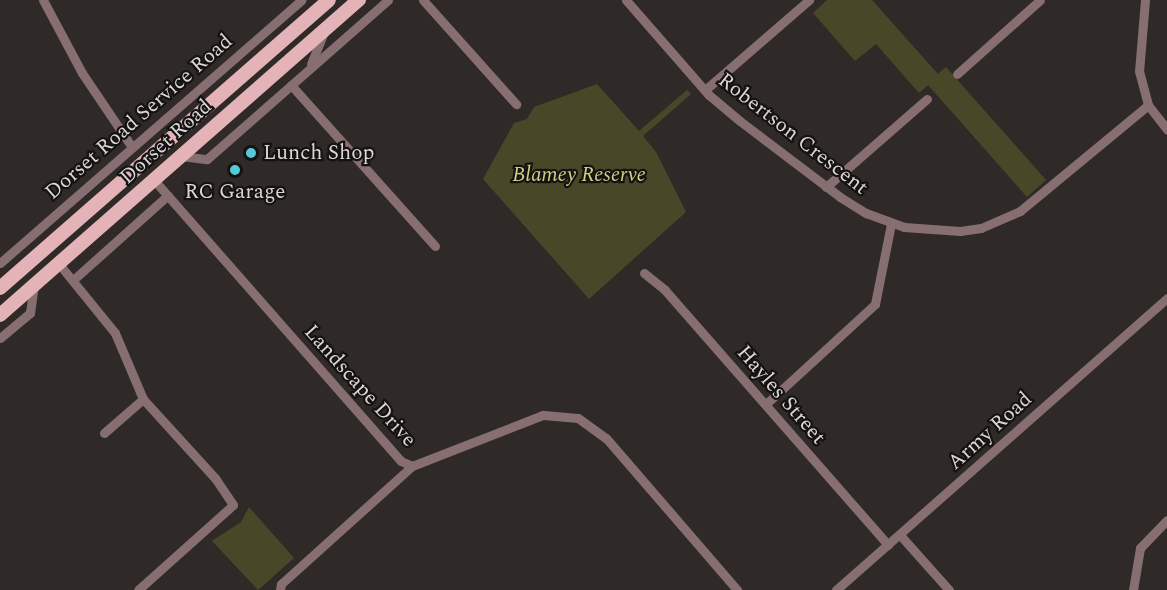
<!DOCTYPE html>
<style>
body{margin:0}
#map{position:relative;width:1167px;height:590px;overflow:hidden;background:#2f2a28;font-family:Spectral,serif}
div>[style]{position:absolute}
.green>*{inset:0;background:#484828}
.minor>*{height:9px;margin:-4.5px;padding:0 4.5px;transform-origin:4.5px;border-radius:4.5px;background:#876f71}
.primary>*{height:14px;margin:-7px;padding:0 7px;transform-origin:7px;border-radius:7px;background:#e4b3b8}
.dots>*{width:16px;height:16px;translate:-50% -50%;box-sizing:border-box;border:3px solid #151312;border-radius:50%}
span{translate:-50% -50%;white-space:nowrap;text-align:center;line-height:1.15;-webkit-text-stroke:4.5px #151312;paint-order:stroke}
.street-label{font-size:21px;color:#dbd7d6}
.poi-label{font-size:21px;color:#dbd7d6}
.left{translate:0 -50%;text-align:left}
.park-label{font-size:21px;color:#d0cf83;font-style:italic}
</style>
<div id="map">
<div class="green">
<div style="clip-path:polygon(827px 0,872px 0,938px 74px,946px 67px,1046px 180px,1027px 197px,928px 85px,919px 93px,876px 44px,855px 61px,813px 13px)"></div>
<div style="clip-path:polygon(597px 84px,639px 131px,687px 90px,691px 94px,643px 136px,656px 152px,686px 212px,589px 299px,483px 179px,514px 123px,527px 119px,534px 107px)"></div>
<div style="clip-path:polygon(249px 507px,294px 558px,258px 590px,212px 541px,241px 522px)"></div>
</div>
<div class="minor">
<div style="left:43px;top:0;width:83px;rotate:61.9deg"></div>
<div style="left:82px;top:73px;width:89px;rotate:56deg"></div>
<div style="left:423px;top:0;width:140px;rotate:48.2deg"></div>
<div style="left:626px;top:0;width:126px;rotate:48.9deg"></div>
<div style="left:709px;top:95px;width:40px;rotate:40deg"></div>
<div style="left:740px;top:121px;width:126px;rotate:37.2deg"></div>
<div style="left:840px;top:197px;width:31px;rotate:32deg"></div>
<div style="left:866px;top:213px;width:40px;rotate:20.2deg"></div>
<div style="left:904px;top:227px;width:56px;rotate:4.1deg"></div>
<div style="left:960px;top:231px;width:21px;rotate:-8deg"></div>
<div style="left:981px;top:228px;width:43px;rotate:-23.6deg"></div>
<div style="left:1020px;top:211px;width:166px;rotate:-39.6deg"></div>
<div style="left:1145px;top:0;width:71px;rotate:94.8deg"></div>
<div style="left:1139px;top:71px;width:35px;rotate:75deg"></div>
<div style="left:1148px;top:105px;width:31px;rotate:52deg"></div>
<div style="left:311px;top:64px;width:35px;rotate:-68deg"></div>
<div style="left:957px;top:74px;width:111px;rotate:-41.7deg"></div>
<div style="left:291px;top:85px;width:216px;rotate:48.2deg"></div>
<div style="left:705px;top:90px;width:138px;rotate:-40.9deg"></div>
<div style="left:181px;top:156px;width:26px;rotate:7deg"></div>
<div style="left:207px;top:159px;width:241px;rotate:-41.3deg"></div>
<div style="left:154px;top:180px;width:374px;rotate:48.7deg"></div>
<div style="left:401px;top:461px;width:12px;rotate:24deg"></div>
<div style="left:412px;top:466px;width:141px;rotate:-21.3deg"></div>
<div style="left:543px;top:415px;width:35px;rotate:5deg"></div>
<div style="left:578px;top:418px;width:34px;rotate:36deg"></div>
<div style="left:606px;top:438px;width:201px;rotate:49.2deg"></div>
<div style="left:826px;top:187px;width:134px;rotate:-41.1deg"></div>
<div style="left:0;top:263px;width:400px;rotate:-41.1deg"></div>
<div style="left:59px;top:264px;width:89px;rotate:50.9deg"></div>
<div style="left:115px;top:333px;width:72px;rotate:67deg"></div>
<div style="left:143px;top:399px;width:107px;rotate:47.7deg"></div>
<div style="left:215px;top:478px;width:32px;rotate:56deg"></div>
<div style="left:233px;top:505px;width:127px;rotate:138.2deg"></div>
<div style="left:644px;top:273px;width:26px;rotate:39deg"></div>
<div style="left:664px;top:289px;width:340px;rotate:48.8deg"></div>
<div style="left:73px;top:280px;width:127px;rotate:-41.8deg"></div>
<div style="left:0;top:338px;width:39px;rotate:-40deg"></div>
<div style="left:30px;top:313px;width:27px;rotate:-82deg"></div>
<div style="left:766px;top:404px;width:148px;rotate:-42.5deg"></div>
<div style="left:875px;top:304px;width:82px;rotate:-78.7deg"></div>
<div style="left:104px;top:433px;width:52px;rotate:-41.1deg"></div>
<div style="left:900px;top:535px;width:74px;rotate:48.3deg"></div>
<div style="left:280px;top:590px;width:6px;rotate:-81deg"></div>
<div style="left:281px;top:584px;width:176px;rotate:-42deg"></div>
<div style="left:836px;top:590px;width:441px;rotate:-41.4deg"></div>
<div style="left:1133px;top:590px;width:43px;rotate:-80.5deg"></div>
<div style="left:1140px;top:548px;width:39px;rotate:-46deg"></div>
</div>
<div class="primary">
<div style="left:0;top:288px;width:437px;rotate:-41.2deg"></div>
<div style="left:0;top:315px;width:478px;rotate:-41.3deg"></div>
</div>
<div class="dots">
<div style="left:251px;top:153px;background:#52cbd7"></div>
<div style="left:235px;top:170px;background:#52cbd7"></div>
</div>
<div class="street-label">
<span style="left:139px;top:117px;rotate:-41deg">Dorset Road Service Road</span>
<span style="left:793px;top:134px;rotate:38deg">Robertson Crescent</span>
<span style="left:166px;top:142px;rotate:-42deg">Dorset Road</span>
<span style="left:360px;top:386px;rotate:48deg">Landscape Drive</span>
<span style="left:781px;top:395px;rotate:49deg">Hayles Street</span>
<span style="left:990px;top:431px;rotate:-42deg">Army Road</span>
</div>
<div class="poi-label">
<span class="left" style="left:263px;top:153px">Lunch Shop</span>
<span style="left:235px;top:192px">RC Garage</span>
</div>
<div class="park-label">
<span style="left:579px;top:175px">Blamey Reserve</span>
</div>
</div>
